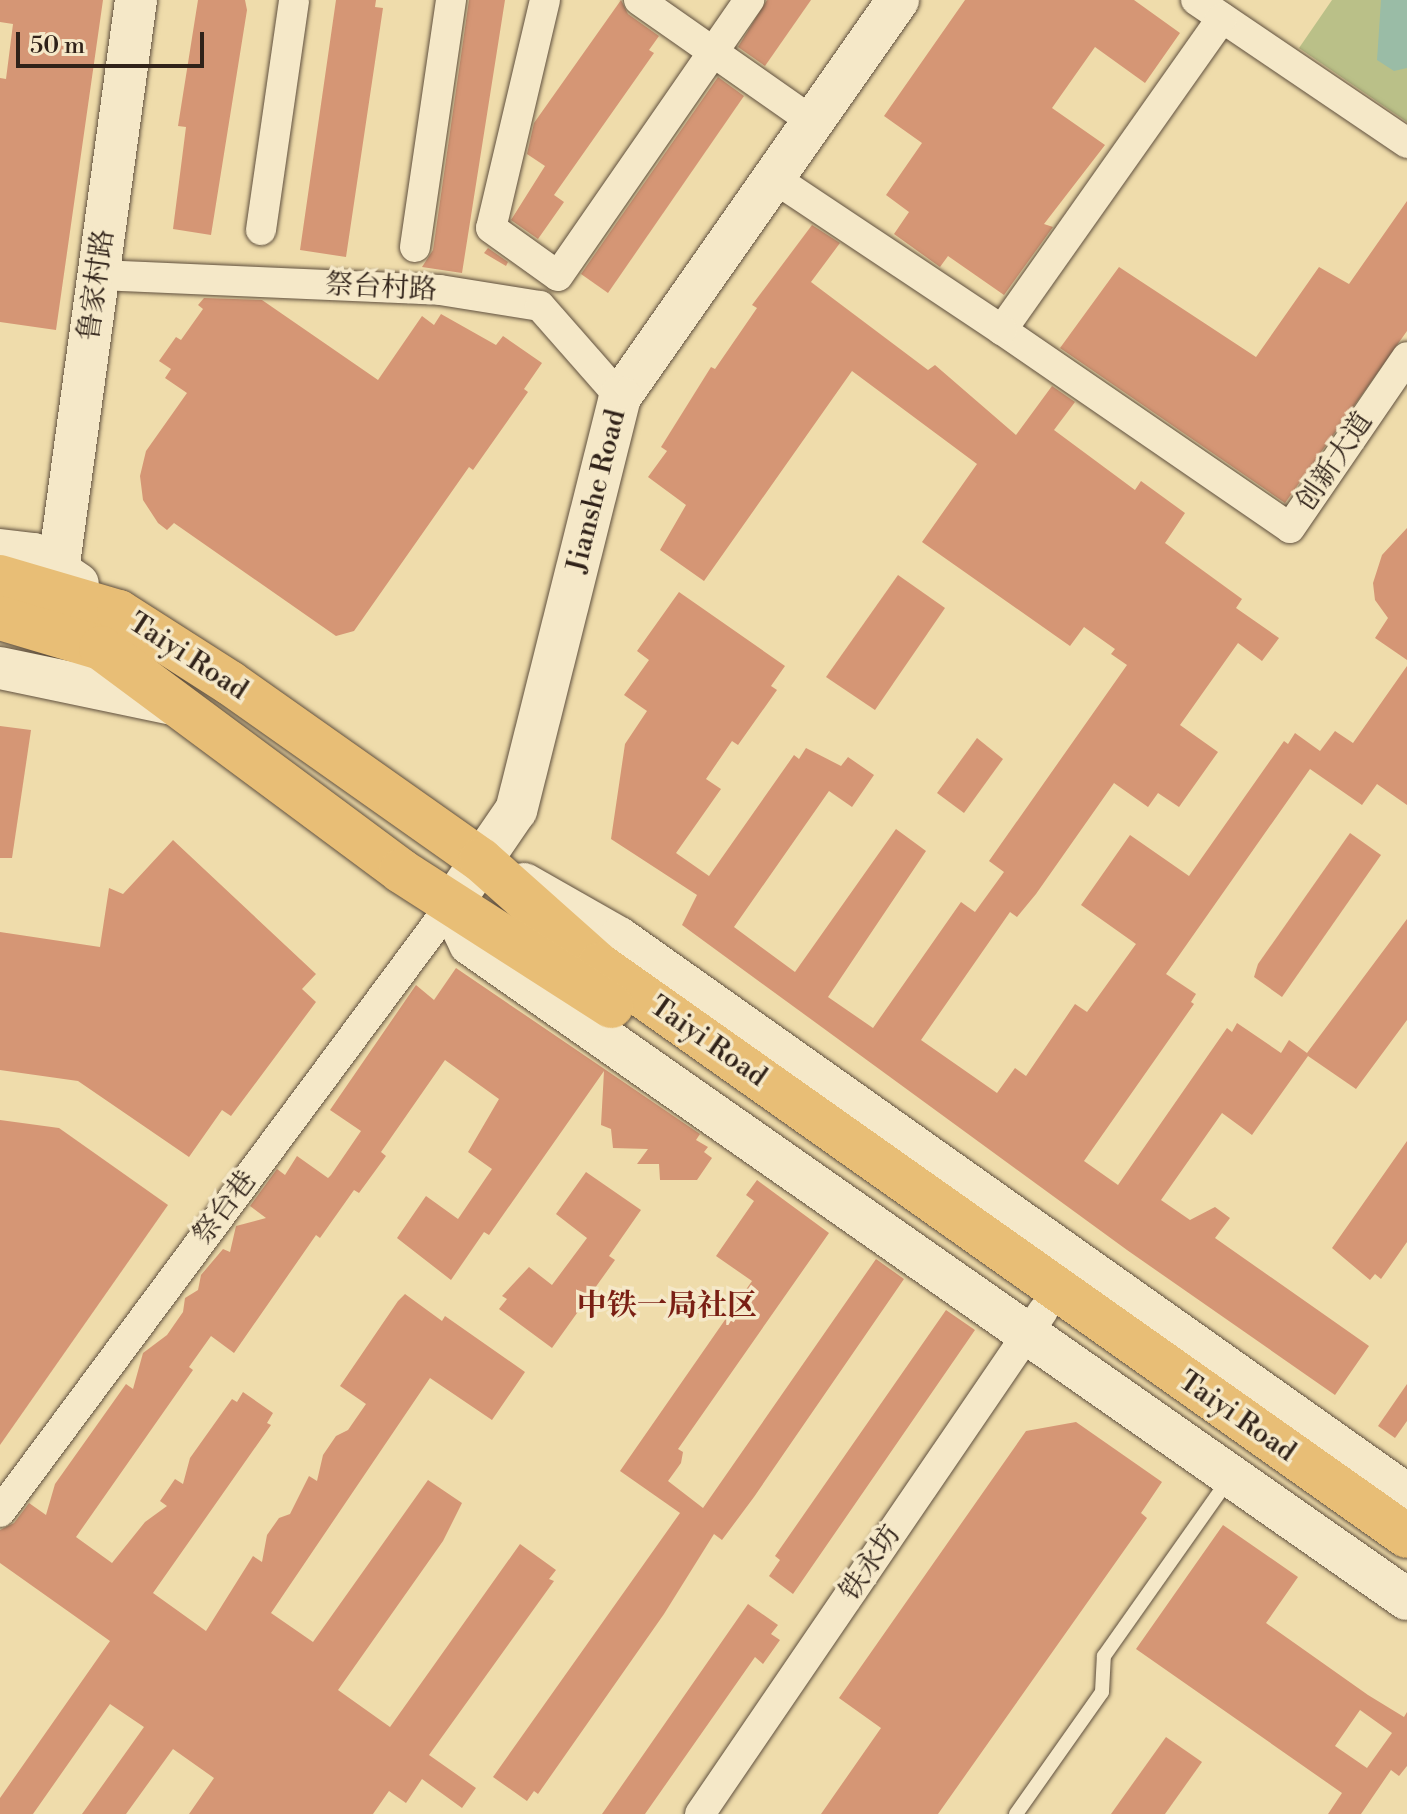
<!DOCTYPE html>
<meta charset="utf-8">
<style>
body{margin:0}
#map{position:relative;width:1407px;height:1814px;overflow:hidden;background:#efdcab;font-family:"Libre Bodoni","Noto Serif SC",serif}
div>[style]{position:absolute}
.green>*{inset:0;background:#bac088}
.water>*{inset:0;background:#9abca6}
.building>*{inset:0;background:#d59675}
.roads{filter:drop-shadow(0 0 2px #60503e) drop-shadow(0 0 2px #60503e)}
.lane>*{height:14px;margin:-7px;padding:0 7px;transform-origin:7px;border-radius:7px;background:#f5e8c8}
.street>*{height:30px;margin:-15px;padding:0 15px;transform-origin:15px;border-radius:15px;background:#f5e8c8}
.secondary>*{height:42px;margin:-21px;padding:0 21px;transform-origin:21px;border-radius:21px;background:#f5e8c8}
.primary>*{height:44px;margin:-22px;padding:0 22px;transform-origin:22px;border-radius:22px;background:#e8be76}
span{translate:-50% -50%;white-space:nowrap;text-align:center;line-height:1.15;-webkit-text-stroke:7px #f5e8c8;paint-order:stroke}
.street-label{font-size:28px;color:#302219}
.neighbourhood-label{font-size:30px;color:#7a1f14;font-weight:700}
.scale{position:absolute;left:16px;top:32px;width:188px;height:36px;box-sizing:border-box;border:4px solid #302219;border-top:0;padding-left:10px;font-size:24px;line-height:28px;white-space:nowrap;color:#302219;-webkit-text-stroke:6px #f5e8c8;paint-order:stroke}
</style>
<div id="map">
<div class="green">
<div style="clip-path:polygon(1332px 0,1407px 0,1407px 122px,1299px 48px)"></div>
</div>
<div class="water">
<div style="clip-path:polygon(1381px 0,1407px 0,1407px 68px,1394px 71px,1377px 60px)"></div>
</div>
<div class="building">
<div style="clip-path:polygon(0 0,103px 0,56px 330px,0 322px,0 78px,6px 79px,13px 24px,0 22px)"></div>
<div style="clip-path:polygon(198px 0,245px 0,247px 10px,211px 235px,173px 229px,186px 127px,178px 126px)"></div>
<div style="clip-path:polygon(336px 0,376px 0,375px 7px,383px 8px,346px 257px,300px 250px)"></div>
<div style="clip-path:polygon(469px 0,505px 0,462px 273px,422px 267px,433px 250px)"></div>
<div style="clip-path:polygon(621px 0,628px 14px,659px 36px,649px 50px,654px 53px,554px 195px,564px 202px,538px 239px,511px 220px,545px 166px,527px 154px,534px 123px)"></div>
<div style="clip-path:polygon(767px 0,811px 0,765px 66px,738px 47px)"></div>
<div style="clip-path:polygon(965px 0,1134px 0,1180px 33px,1145px 83px,1095px 47px,1052px 108px,1105px 145px,1044px 224px,1053px 227px,1004px 295px,948px 256px,940px 267px,894px 234px,909px 212px,886px 195px,922px 143px,884px 116px)"></div>
<div style="clip-path:polygon(718px 77px,744px 96px,608px 293px,581px 274px)"></div>
<div style="clip-path:polygon(1407px 201px,1407px 331px,1285px 503px,1060px 348px,1119px 267px,1256px 357px,1319px 267px,1349px 284px)"></div>
<div style="clip-path:polygon(812px 225px,840px 243px,811px 282px,928px 370px,935px 365px,1016px 435px,1052px 386px,1075px 402px,1054px 430px,1135px 490px,1141px 481px,1185px 513px,1165px 543px,1242px 599px,1236px 608px,1279px 638px,1262px 661px,1238px 643px,1180px 725px,1218px 752px,1179px 807px,1158px 793px,1148px 807px,1114px 783px,1036px 894px,1017px 917px,1010px 912px,921px 1040px,997px 1093px,1015px 1068px,1026px 1076px,1075px 1004px,1087px 1012px,1136px 944px,1081px 905px,1130px 835px,1189px 876px,1284px 741px,1288px 744px,1295px 733px,1320px 751px,1335px 731px,1353px 743px,1407px 666px,1407px 805px,1377px 784px,1362px 805px,1310px 769px,1166px 974px,1196px 994px,1191px 1002px,1194px 1004px,1084px 1161px,1118px 1185px,1227px 1028px,1232px 1032px,1237px 1023px,1281px 1053px,1289px 1040px,1307px 1053px,1407px 919px,1407px 1020px,1356px 1089px,1308px 1056px,1252px 1135px,1222px 1113px,1161px 1200px,1190px 1220px,1215px 1207px,1230px 1218px,1215px 1238px,1369px 1346px,1335px 1395px,1127px 1250px,682px 925px,697px 895px,611px 839px,625px 744px,647px 711px,624px 695px,649px 660px,637px 651px,679px 592px,785px 666px,771px 686px,777px 690px,738px 745px,732px 741px,706px 779px,721px 789px,676px 853px,709px 876px,794px 755px,799px 759px,806px 748px,841px 766px,848px 757px,874px 775px,852px 807px,829px 791px,734px 927px,795px 972px,896px 829px,926px 851px,828px 997px,873px 1028px,961px 902px,975px 912px,1004px 872px,989px 861px,1127px 665px,1111px 654px,1115px 649px,1084px 627px,1070px 646px,922px 542px,977px 464px,852px 371px,704px 581px,660px 550px,686px 505px,648px 477px,667px 451px,661px 447px,711px 367px,715px 369px,757px 308px,752px 305px)"></div>
<div style="clip-path:polygon(488px 248px,508px 262px,506px 266px,484px 253px)"></div>
<div style="clip-path:polygon(204px 298px,262px 300px,378px 380px,422px 316px,434px 325px,441px 314px,496px 345px,503px 336px,542px 363px,524px 389px,528px 392px,473px 470px,469px 467px,354px 631px,336px 636px,174px 523px,167px 530px,158px 523px,143px 500px,140px 476px,146px 451px,187px 393px,165px 378px,171px 369px,159px 361px,176px 337px,181px 340px,203px 309px,198px 305px)"></div>
<div style="clip-path:polygon(1407px 528px,1407px 660px,1375px 638px,1388px 618px,1375px 600px,1373px 583px,1382px 555px)"></div>
<div style="clip-path:polygon(898px 575px,945px 608px,875px 710px,826px 677px)"></div>
<div style="clip-path:polygon(0 726px,31px 730px,12px 858px,0 858px)"></div>
<div style="clip-path:polygon(977px 738px,1003px 759px,964px 813px,937px 793px)"></div>
<div style="clip-path:polygon(1350px 833px,1381px 855px,1282px 997px,1254px 977px,1258px 964px)"></div>
<div style="clip-path:polygon(173px 840px,316px 974px,302px 989px,316px 1002px,231px 1116px,222px 1110px,189px 1157px,78px 1081px,0 1070px,0 932px,100px 947px,109px 888px,123px 894px)"></div>
<div style="clip-path:polygon(456px 968px,700px 1134px,696px 1140px,708px 1147px,704px 1152px,712px 1158px,697px 1180px,660px 1180px,659px 1164px,637px 1164px,648px 1149px,613px 1148px,611px 1129px,601px 1125px,604px 1071px,489px 1235px,484px 1232px,451px 1280px,397px 1238px,426px 1196px,458px 1219px,492px 1169px,468px 1152px,499px 1099px,445px 1060px,381px 1152px,386px 1156px,359px 1193px,354px 1190px,320px 1238px,316px 1235px,234px 1353px,211px 1336px,189px 1367px,193px 1370px,76px 1537px,112px 1563px,145px 1522px,167px 1506px,160px 1501px,175px 1479px,183px 1484px,190px 1458px,232px 1399px,237px 1402px,243px 1392px,273px 1413px,267px 1423px,271px 1425px,153px 1593px,206px 1631px,253px 1556px,262px 1562px,267px 1535px,279px 1518px,290px 1514px,309px 1476px,317px 1481px,323px 1455px,336px 1436px,348px 1430px,366px 1404px,340px 1386px,398px 1301px,405px 1294px,442px 1321px,445px 1316px,525px 1372px,492px 1420px,430px 1378px,271px 1613px,313px 1642px,428px 1480px,462px 1503px,443px 1541px,338px 1690px,390px 1727px,520px 1544px,556px 1570px,549px 1579px,554px 1581px,429px 1755px,476px 1788px,462px 1808px,422px 1779px,406px 1803px,389px 1791px,373px 1814px,189px 1814px,214px 1778px,173px 1749px,126px 1814px,82px 1814px,144px 1727px,110px 1704px,33px 1814px,0 1814px,0 1798px,110px 1641px,0 1563px,0 1530px,14px 1523px,29px 1503px,46px 1515px,55px 1484px,126px 1384px,133px 1389px,143px 1353px,167px 1335px,183px 1312px,185px 1298px,198px 1290px,201px 1275px,223px 1249px,230px 1252px,236px 1226px,266px 1218px,250px 1206px,277px 1169px,285px 1175px,297px 1156px,328px 1178px,331px 1175px,361px 1131px,330px 1110px,416px 985px,434px 1000px)"></div>
<div style="clip-path:polygon(0 1120px,59px 1128px,168px 1205px,0 1445px)"></div>
<div style="clip-path:polygon(1407px 1141px,1407px 1242px,1381px 1279px,1375px 1274px,1370px 1280px,1332px 1248px)"></div>
<div style="clip-path:polygon(586px 1172px,641px 1210px,609px 1256px,615px 1260px,552px 1348px,499px 1309px,507px 1299px,502px 1296px,529px 1267px,552px 1285px,587px 1238px,556px 1214px)"></div>
<div style="clip-path:polygon(757px 1180px,829px 1233px,678px 1449px,683px 1452px,681px 1463px,668px 1481px,703px 1508px,876px 1259px,904px 1279px,754px 1497px,722px 1540px,714px 1534px,664px 1614px,538px 1794px,534px 1791px,527px 1801px,493px 1777px,680px 1513px,620px 1471px,752px 1281px,716px 1256px,754px 1201px,746px 1195px)"></div>
<div style="clip-path:polygon(946px 1310px,975px 1330px,793px 1594px,769px 1576px,780px 1560px,775px 1556px)"></div>
<div style="clip-path:polygon(1407px 1384px,1407px 1421px,1395px 1438px,1378px 1426px)"></div>
<div style="clip-path:polygon(1076px 1422px,1162px 1482px,1141px 1513px,1147px 1518px,938px 1814px,821px 1814px,881px 1728px,839px 1698px,1026px 1431px)"></div>
<div style="clip-path:polygon(evenodd,1223px 1525px,1298px 1577px,1266px 1623px,1368px 1695px,1404px 1717px,1407px 1712px,1407px 1766px,1399px 1776px,1391px 1770px,1361px 1814px,1328px 1814px,1342px 1793px,1136px 1649px,1223px 1525px,1360px 1710px,1392px 1733px,1367px 1768px,1335px 1746px,1360px 1710px)"></div>
<div style="clip-path:polygon(748px 1604px,778px 1625px,771px 1634px,780px 1640px,763px 1664px,755px 1657px,645px 1814px,602px 1814px)"></div>
<div style="clip-path:polygon(1166px 1737px,1202px 1762px,1165px 1814px,1111px 1814px)"></div>
</div>
<div class="roads">
<div class="lane">
<div style="left:1016px;top:1814px;width:149px;rotate:-54.8deg"></div>
<div style="left:1102px;top:1692px;width:36px;rotate:-87deg"></div>
<div style="left:1104px;top:1656px;width:217px;rotate:-54.8deg"></div>
</div>
<div class="street">
<div style="left:545px;top:0;width:234px;rotate:103.3deg"></div>
<div style="left:491px;top:228px;width:82px;rotate:35.6deg"></div>
<div style="left:558px;top:276px;width:336px;rotate:-55.3deg"></div>
<div style="left:639px;top:0;width:213px;rotate:35deg"></div>
<div style="left:1196px;top:0;width:255px;rotate:34.1deg"></div>
<div style="left:1222px;top:18px;width:382px;rotate:125.2deg"></div>
<div style="left:1002px;top:330px;width:349px;rotate:34.5deg"></div>
<div style="left:1290px;top:528px;width:207px;rotate:-55.6deg"></div>
<div style="left:774px;top:178px;width:274px;rotate:33.7deg"></div>
<div style="left:261px;top:230px;width:232px;rotate:-81.8deg"></div>
<div style="left:415px;top:247px;width:250px;rotate:-81.7deg"></div>
<div style="left:99px;top:275px;width:341px;rotate:2.5deg"></div>
<div style="left:440px;top:290px;width:101px;rotate:9.1deg"></div>
<div style="left:540px;top:306px;width:121px;rotate:48.7deg"></div>
<div style="left:0;top:1512px;width:756px;rotate:-53.39deg"></div>
<div style="left:700px;top:1814px;width:609px;rotate:-55.71deg"></div>
</div>
<div class="secondary">
<div style="left:898px;top:0;width:485px;rotate:125deg"></div>
<div style="left:620px;top:397px;width:426px;rotate:104.1deg"></div>
<div style="left:516px;top:810px;width:115px;rotate:124.4deg"></div>
<div style="left:451px;top:905px;width:43px;rotate:64deg"></div>
<div style="left:470px;top:944px;width:1143px;rotate:34.96deg"></div>
<div style="left:0;top:550px;width:34px;rotate:7deg"></div>
<div style="left:34px;top:554px;width:53px;rotate:34.3deg"></div>
<div style="left:58px;top:571px;width:576px;rotate:-82.22deg"></div>
<div style="left:0;top:668px;width:176px;rotate:11.8deg"></div>
<div style="left:524px;top:884px;width:109px;rotate:29.6deg"></div>
<div style="left:619px;top:938px;width:965px;rotate:35.25deg"></div>
</div>
<div class="primary">
<div style="left:0;top:577px;width:124px;rotate:16.4deg"></div>
<div style="left:119px;top:612px;width:132px;rotate:32.6deg"></div>
<div style="left:230px;top:683px;width:307px;rotate:35.2deg"></div>
<div style="left:481px;top:860px;width:158px;rotate:41.7deg"></div>
<div style="left:599px;top:965px;width:989px;rotate:35.25deg"></div>
<div style="left:0;top:618px;width:105px;rotate:16.5deg"></div>
<div style="left:101px;top:648px;width:374px;rotate:36.6deg"></div>
<div style="left:401px;top:871px;width:250px;rotate:32.7deg"></div>
</div>
</div>
<div class="street-label">
<span style="left:97px;top:285px;rotate:-82deg">鲁家村路</span>
<span style="left:381px;top:288px;rotate:3deg">祭台村路</span>
<span style="left:1335px;top:462px;rotate:-56deg">创新大道</span>
<span style="left:597px;top:491px;rotate:-76deg">Jianshe Road</span>
<span style="left:188px;top:657px;rotate:33deg">Taiyi Road</span>
<span style="left:708px;top:1042px;rotate:35deg">Taiyi Road</span>
<span style="left:225px;top:1208px;rotate:-53deg">祭台巷</span>
<span style="left:1237px;top:1417px;rotate:35deg">Taiyi Road</span>
<span style="left:871px;top:1563px;rotate:-56deg">铁永坊</span>
</div>
<div class="neighbourhood-label">
<span style="left:667px;top:1306px">中铁一局社区</span>
</div>
<div class="scale">50 m</div>
</div>
